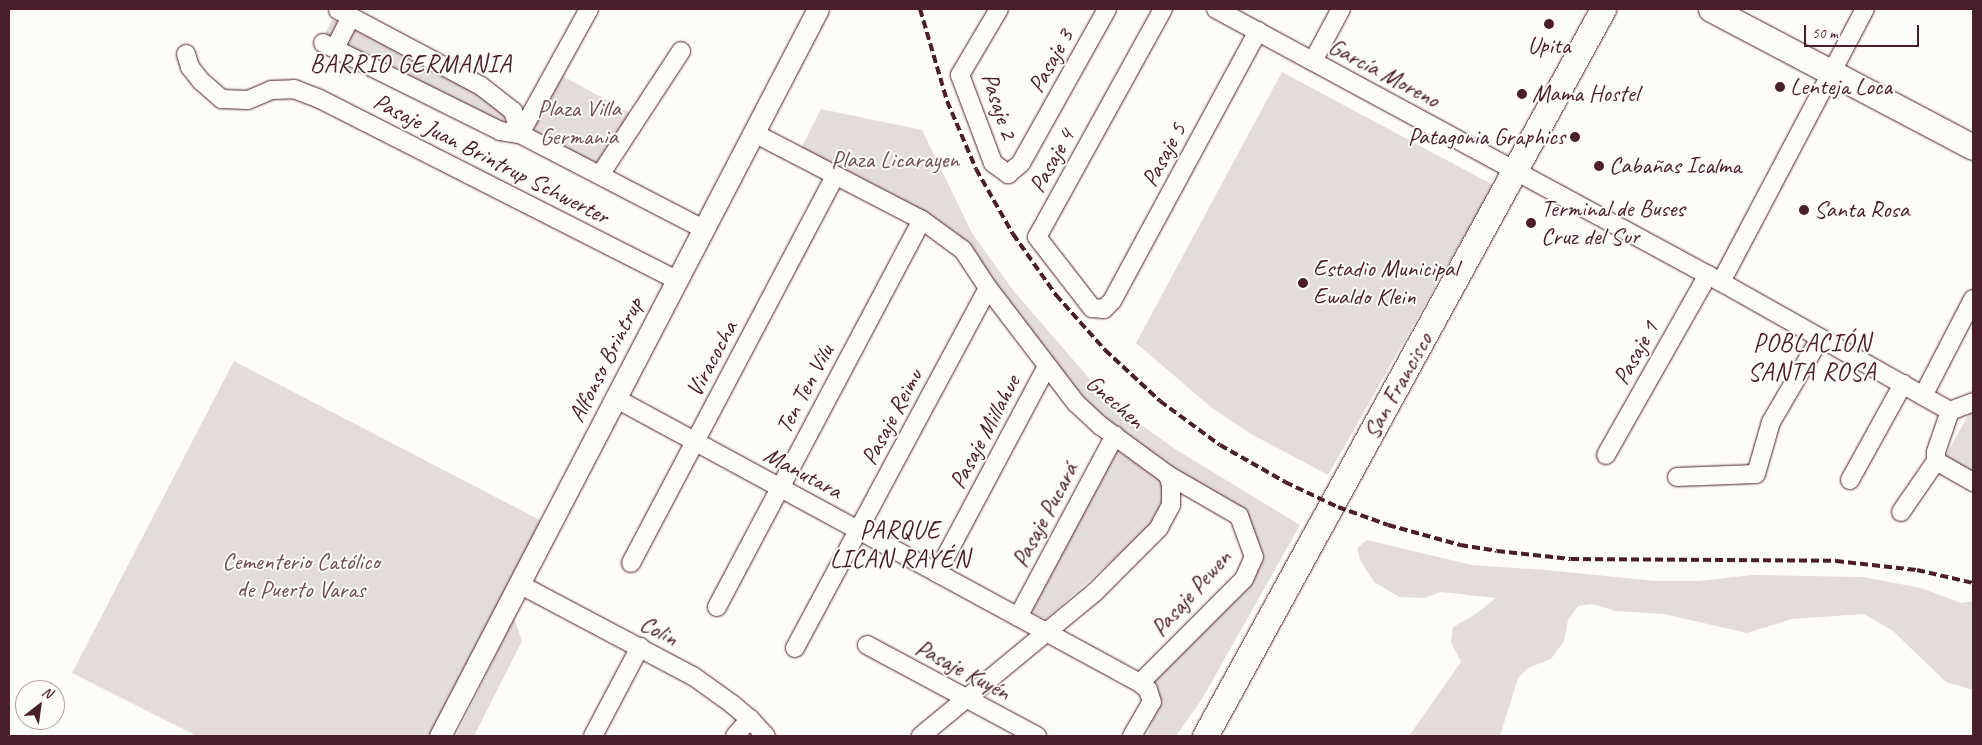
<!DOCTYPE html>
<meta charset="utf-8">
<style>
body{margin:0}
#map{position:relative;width:1982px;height:745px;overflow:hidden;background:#fdfcf7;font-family:Caveat,sans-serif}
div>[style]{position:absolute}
.green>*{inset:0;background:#e3dcda}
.roads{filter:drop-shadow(0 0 1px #4a1f2b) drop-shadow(0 0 1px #4a1f2b)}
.minor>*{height:18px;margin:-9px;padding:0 9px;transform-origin:9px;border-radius:9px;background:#fdfcf7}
.tertiary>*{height:21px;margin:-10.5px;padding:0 10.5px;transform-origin:10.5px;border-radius:10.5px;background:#fdfcf7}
.secondary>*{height:25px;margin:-12.5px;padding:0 12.5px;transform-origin:12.5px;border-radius:12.5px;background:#fdfcf7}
.rail>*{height:4px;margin-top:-2px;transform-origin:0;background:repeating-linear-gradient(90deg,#4a1f2b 0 8px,transparent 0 12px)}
.dots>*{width:14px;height:14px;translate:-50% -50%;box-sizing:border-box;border:2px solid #fdfcf7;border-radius:50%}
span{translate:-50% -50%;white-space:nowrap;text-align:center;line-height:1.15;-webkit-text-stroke:4px #fdfcf7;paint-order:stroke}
.poi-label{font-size:24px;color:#4a1f2b}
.left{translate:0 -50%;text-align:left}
.right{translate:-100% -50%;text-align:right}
.street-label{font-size:24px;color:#4a1f2b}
.park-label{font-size:24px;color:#704e57}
.neighbourhood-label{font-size:25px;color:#4a1f2b;letter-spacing:1px}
.frame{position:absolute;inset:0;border:10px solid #4a1f2b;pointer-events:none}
.north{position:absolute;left:15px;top:680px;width:50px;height:50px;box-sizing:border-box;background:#fdfcf7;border:1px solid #b5a4a5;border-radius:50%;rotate:30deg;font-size:14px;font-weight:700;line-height:20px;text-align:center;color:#4a1f2b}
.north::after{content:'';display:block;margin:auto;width:18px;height:22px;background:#4a1f2b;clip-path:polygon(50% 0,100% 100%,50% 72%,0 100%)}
.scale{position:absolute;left:1804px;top:25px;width:115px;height:22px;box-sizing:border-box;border:2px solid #4a1f2b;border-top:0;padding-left:6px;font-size:15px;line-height:18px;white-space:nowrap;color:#4a1f2b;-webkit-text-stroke:4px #fdfcf7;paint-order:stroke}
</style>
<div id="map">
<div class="green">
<div style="clip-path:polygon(332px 20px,344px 24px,352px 22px,480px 89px,508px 113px,502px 125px,324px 36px)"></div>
<div style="clip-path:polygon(1282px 72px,1493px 185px,1328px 475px,1251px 434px,1212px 408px,1136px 343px)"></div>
<div style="clip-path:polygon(559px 74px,630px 113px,603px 162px,593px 168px,535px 137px,533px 124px)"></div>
<div style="clip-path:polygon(821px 109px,922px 130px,972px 233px,1012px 289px,1095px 385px,1132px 418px,1175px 449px,1300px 525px,1202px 699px,1176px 736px,1147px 736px,1159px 703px,1153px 682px,1256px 572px,1263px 556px,1248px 520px,1166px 467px,1081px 400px,955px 239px,801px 149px)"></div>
<div style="clip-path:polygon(234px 361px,542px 521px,429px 736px,197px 736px,72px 673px)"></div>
<div style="clip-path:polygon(1973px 407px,1973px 471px,1970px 476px,1943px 460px)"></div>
<div style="clip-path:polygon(1110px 449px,1121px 451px,1161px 480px,1164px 494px,1162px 511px,1152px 525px,1046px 619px,1027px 610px)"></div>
<div style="clip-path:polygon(1367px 540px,1472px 565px,1546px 570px,1656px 581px,1699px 581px,1753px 575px,1863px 577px,1921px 588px,1961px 603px,1973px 601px,1973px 690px,1946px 682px,1893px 631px,1864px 614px,1792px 619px,1747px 633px,1664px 614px,1616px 611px,1592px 604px,1578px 606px,1568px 620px,1564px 641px,1551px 659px,1528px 668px,1518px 678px,1500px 736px,1409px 736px,1461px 662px,1451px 642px,1453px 627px,1476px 614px,1496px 598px,1441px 592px,1424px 598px,1399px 597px,1374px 582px,1360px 560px,1357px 548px)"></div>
<div style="clip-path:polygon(514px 618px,522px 641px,474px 736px,456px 736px)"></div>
</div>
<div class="roads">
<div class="minor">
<div style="left:999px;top:9px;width:77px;rotate:120.6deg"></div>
<div style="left:960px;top:75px;width:94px;rotate:69.4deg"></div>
<div style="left:993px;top:163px;width:19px;rotate:36deg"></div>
<div style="left:1008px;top:174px;width:17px;rotate:-40deg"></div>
<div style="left:1021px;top:163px;width:176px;rotate:-60.8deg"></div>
<div style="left:1163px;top:9px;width:260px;rotate:118.9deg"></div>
<div style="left:1037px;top:237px;width:90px;rotate:52.2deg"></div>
<div style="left:1092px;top:308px;width:12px;rotate:5deg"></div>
<div style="left:1104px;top:309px;width:11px;rotate:-45deg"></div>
<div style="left:1112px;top:301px;width:307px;rotate:-61.6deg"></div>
<div style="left:1216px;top:9px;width:574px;rotate:28.4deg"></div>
<div style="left:1721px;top:282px;width:263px;rotate:29.4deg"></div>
<div style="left:338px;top:10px;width:162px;rotate:28deg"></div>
<div style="left:481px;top:86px;width:41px;rotate:38deg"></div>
<div style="left:513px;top:111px;width:24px;rotate:73deg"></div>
<div style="left:323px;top:43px;width:198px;rotate:26.4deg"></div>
<div style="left:500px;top:131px;width:20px;rotate:9deg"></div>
<div style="left:520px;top:134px;width:206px;rotate:27.4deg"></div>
<div style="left:335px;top:48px;width:35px;rotate:-63deg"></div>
<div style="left:186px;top:54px;width:14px;rotate:73deg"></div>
<div style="left:190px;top:67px;width:18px;rotate:52deg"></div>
<div style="left:201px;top:81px;width:28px;rotate:41deg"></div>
<div style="left:222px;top:99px;width:26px;rotate:2deg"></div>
<div style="left:248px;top:100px;width:25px;rotate:-23deg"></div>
<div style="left:271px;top:90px;width:23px;rotate:-2deg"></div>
<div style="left:294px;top:89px;width:26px;rotate:21deg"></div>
<div style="left:318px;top:98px;width:402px;rotate:26.9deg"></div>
<div style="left:1313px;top:61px;width:59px;rotate:-61.7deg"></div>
<div style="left:754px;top:133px;width:189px;rotate:27.4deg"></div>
<div style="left:922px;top:220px;width:51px;rotate:36.2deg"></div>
<div style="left:963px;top:250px;width:45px;rotate:56.7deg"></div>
<div style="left:988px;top:288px;width:145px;rotate:52.6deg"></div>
<div style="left:1076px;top:403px;width:34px;rotate:43deg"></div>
<div style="left:1101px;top:426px;width:83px;rotate:36.2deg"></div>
<div style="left:1168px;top:475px;width:10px;rotate:73deg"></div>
<div style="left:1171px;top:485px;width:20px;rotate:90deg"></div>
<div style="left:1171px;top:505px;width:26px;rotate:118deg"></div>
<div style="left:1159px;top:528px;width:91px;rotate:135deg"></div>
<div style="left:1095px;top:592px;width:226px;rotate:140.4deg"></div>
<div style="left:520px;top:134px;width:143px;rotate:-61.1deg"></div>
<div style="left:600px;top:175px;width:148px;rotate:-56.8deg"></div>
<div style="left:1721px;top:282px;width:309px;rotate:-62.2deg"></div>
<div style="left:1923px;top:396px;width:109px;rotate:-62.7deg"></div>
<div style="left:615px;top:398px;width:597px;rotate:28.5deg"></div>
<div style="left:1950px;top:411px;width:43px;rotate:108.9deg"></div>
<div style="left:1936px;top:452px;width:9px;rotate:90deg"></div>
<div style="left:1936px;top:461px;width:43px;rotate:29.6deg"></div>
<div style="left:1950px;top:411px;width:25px;rotate:-21deg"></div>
<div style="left:1606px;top:455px;width:207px;rotate:-60.5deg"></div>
<div style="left:1677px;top:477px;width:79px;rotate:-2.2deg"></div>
<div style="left:1756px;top:474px;width:54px;rotate:-73.9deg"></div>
<div style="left:1771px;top:422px;width:97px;rotate:-59.7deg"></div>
<div style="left:1850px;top:480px;width:110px;rotate:-61.1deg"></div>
<div style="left:1901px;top:512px;width:62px;rotate:-55.5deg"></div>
<div style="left:631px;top:563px;width:437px;rotate:-62.2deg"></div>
<div style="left:937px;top:573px;width:234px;rotate:-62deg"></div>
<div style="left:519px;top:584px;width:197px;rotate:27.9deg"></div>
<div style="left:693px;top:676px;width:48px;rotate:35.7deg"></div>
<div style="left:732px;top:704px;width:23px;rotate:40deg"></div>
<div style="left:750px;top:719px;width:23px;rotate:47deg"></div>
<div style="left:717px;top:607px;width:438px;rotate:-62.1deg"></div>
<div style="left:1018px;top:617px;width:206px;rotate:-61.9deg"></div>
<div style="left:867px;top:645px;width:193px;rotate:28.2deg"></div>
<div style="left:795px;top:648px;width:408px;rotate:-61.8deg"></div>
<div style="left:593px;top:736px;width:101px;rotate:-62.2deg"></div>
<div style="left:735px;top:736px;width:23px;rotate:-49deg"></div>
<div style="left:1132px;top:736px;width:39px;rotate:-60deg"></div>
<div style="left:1152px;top:702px;width:13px;rotate:-108deg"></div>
<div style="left:1148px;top:690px;width:11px;rotate:-139deg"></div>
<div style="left:1140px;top:683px;width:147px;rotate:-45deg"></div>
<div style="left:1244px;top:579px;width:24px;rotate:-66deg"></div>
<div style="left:1254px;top:557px;width:44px;rotate:-110.1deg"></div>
<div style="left:1239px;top:516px;width:82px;rotate:-150deg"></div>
</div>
<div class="tertiary">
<div style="left:440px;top:736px;width:819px;rotate:-62.53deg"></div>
</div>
<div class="secondary">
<div style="left:1711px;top:9px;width:296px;rotate:27.8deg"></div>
<div style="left:1205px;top:736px;width:829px;rotate:-61.3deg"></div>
</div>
</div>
<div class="rail">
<div style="left:920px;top:9px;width:96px;rotate:73.6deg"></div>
<div style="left:947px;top:101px;width:74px;rotate:66.9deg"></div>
<div style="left:976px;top:169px;width:75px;rotate:60.4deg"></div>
<div style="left:1013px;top:234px;width:75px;rotate:54.8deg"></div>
<div style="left:1056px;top:295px;width:74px;rotate:48.3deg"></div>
<div style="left:1105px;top:350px;width:75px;rotate:42.8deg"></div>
<div style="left:1160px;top:401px;width:74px;rotate:36.3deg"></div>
<div style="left:1220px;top:445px;width:75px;rotate:29.6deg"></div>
<div style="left:1285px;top:482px;width:59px;rotate:25.3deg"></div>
<div style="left:1338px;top:507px;width:53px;rotate:19.8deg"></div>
<div style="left:1388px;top:525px;width:75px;rotate:15.5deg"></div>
<div style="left:1460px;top:545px;width:37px;rotate:9deg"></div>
<div style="left:1497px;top:551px;width:74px;rotate:6.2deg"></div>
<div style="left:1571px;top:559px;width:265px;rotate:0.4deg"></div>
<div style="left:1836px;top:561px;width:81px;rotate:6.3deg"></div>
<div style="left:1917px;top:570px;width:57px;rotate:13.1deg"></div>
</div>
<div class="dots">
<div style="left:1549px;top:24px;background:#4a1f2b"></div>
<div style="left:1780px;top:87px;background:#4a1f2b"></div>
<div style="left:1522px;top:94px;background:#4a1f2b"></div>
<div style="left:1575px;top:137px;background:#4a1f2b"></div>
<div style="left:1599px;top:166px;background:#4a1f2b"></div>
<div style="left:1804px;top:210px;background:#4a1f2b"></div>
<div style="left:1531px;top:223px;background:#4a1f2b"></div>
<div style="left:1303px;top:283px;background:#4a1f2b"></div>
</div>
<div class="poi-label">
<span style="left:1549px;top:46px">Upita</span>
<span class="left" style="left:1790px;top:87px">Lenteja Loca</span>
<span class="left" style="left:1532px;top:94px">Mama Hostel</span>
<span class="right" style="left:1565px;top:137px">Patagonia Graphics</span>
<span class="left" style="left:1609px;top:166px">Cabañas Icalma</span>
<span class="left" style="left:1541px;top:223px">Terminal de Buses<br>Cruz del Sur</span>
<span class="left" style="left:1814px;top:210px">Santa Rosa</span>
<span class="left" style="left:1313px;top:283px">Estadio Municipal<br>Ewaldo Klein</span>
</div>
<div class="street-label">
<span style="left:1051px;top:61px;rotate:-61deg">Pasaje 3</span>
<span style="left:1384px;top:73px;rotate:28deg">García Moreno</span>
<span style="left:999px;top:106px;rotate:72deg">Pasaje 2</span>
<span style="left:1164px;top:155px;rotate:-62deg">Pasaje 5</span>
<span style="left:491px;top:159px;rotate:27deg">Pasaje Juan Brintrup Schwerter</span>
<span style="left:1052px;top:161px;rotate:-61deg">Pasaje 4</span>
<span style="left:1636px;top:353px;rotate:-61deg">Pasaje 1</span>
<span style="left:712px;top:359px;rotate:-62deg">Viracocha</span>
<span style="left:606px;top:360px;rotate:-63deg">Alfonso Brintrup</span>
<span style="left:1398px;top:386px;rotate:-61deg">San Francisco</span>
<span style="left:805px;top:389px;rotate:-62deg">Ten Ten Vilu</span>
<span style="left:1115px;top:402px;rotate:41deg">Gnechen</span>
<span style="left:892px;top:417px;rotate:-62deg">Pasaje Reimu</span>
<span style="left:985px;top:432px;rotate:-62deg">Pasaje Millahue</span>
<span style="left:803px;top:473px;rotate:28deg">Manutara</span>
<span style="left:1045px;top:515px;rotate:-62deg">Pasaje Pucará</span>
<span style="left:1191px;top:593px;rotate:-48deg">Pasaje Pewen</span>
<span style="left:659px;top:631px;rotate:28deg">Colin</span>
<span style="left:963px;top:670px;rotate:28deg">Pasaje Kuyén</span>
</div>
<div class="park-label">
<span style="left:579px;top:123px">Plaza Villa<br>Germania</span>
<span style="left:895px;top:160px">Plaza Licarayen</span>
<span style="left:301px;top:576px">Cementerio Católico<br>de Puerto Varas</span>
</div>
<div class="neighbourhood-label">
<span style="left:411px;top:64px">BARRIO GERMANIA</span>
<span style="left:1812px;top:358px">POBLACIÓN<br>SANTA ROSA</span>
<span style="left:900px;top:545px">PARQUE<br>LICAN RAYÉN</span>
</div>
<div class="frame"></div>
<div class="north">N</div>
<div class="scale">50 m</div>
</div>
